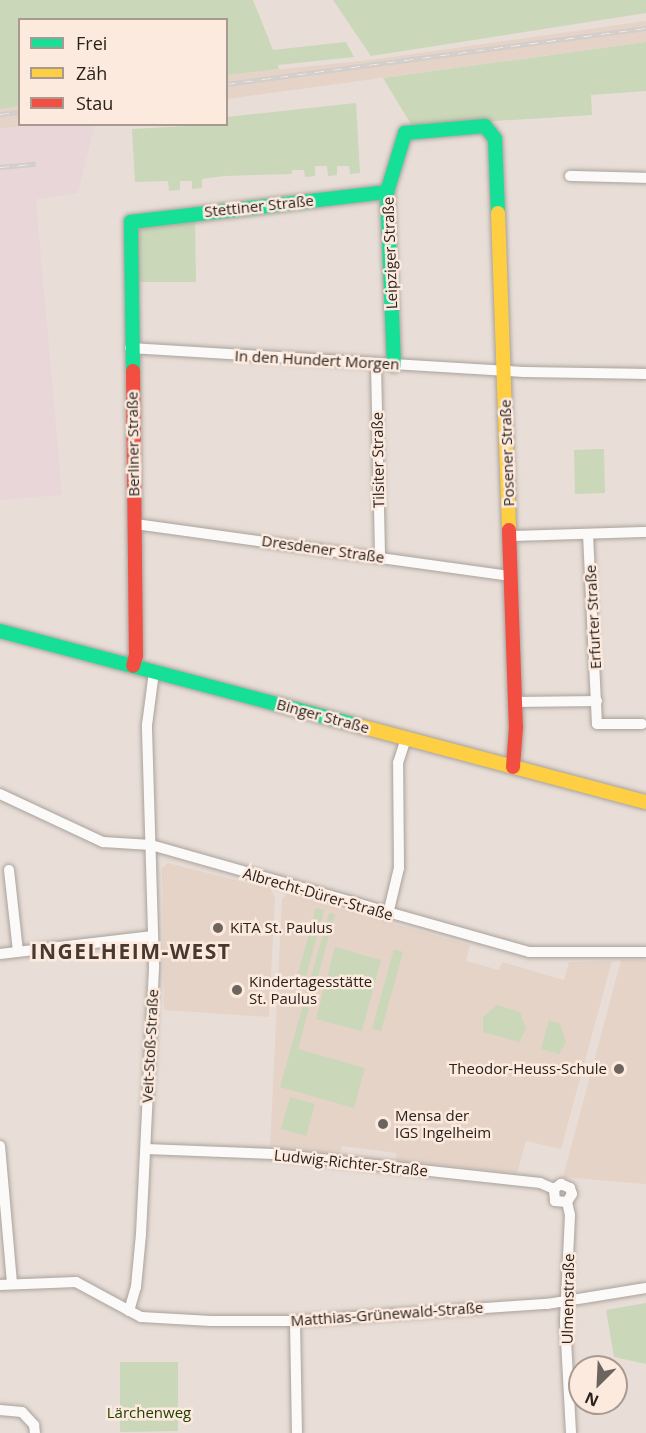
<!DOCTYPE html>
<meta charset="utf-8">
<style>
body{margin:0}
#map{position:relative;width:646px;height:1433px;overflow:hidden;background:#e8ded7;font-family:"Open Sans",sans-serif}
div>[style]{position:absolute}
.built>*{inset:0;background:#e5d3c7}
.industrial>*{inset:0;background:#e8d6d8}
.green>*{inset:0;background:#cad7b8}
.roads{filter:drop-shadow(0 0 2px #a9a29c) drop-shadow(0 0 2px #a9a29c)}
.street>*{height:10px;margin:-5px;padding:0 5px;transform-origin:5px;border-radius:5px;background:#fcfaf9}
.fast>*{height:14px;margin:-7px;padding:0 7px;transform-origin:7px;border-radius:7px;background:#16e098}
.slow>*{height:14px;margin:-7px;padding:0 7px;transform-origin:7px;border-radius:7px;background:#ffcf43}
.jam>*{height:14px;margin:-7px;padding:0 7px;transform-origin:7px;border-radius:7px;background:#f24e42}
.rail>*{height:5px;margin-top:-2.5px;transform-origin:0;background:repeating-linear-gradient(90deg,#fdeade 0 9px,#d1cecc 0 18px);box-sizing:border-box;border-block:2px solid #d1cecc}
.dots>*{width:16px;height:16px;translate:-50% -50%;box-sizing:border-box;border:3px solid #fdeade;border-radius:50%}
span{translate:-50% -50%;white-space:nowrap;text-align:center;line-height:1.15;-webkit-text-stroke:5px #fdeade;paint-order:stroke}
.street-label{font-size:15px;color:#29221d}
.poi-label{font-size:15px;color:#29221d}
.left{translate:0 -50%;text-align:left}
.right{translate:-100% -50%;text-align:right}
.park-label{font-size:15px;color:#203f00}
.district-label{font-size:21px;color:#47392f;font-weight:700;letter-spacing:1.5px}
.legend{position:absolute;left:18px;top:18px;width:210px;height:108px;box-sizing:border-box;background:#fdeade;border:2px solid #a89a91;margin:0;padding:8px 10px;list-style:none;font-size:18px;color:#29221d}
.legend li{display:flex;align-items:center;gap:12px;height:30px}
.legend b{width:30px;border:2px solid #a89a91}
.north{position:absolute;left:568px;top:1355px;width:60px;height:60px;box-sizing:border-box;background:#fdeade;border:2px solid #a89a91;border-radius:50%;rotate:204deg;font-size:16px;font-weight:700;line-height:24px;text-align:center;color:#29221d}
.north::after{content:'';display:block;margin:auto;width:21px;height:27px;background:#6c645e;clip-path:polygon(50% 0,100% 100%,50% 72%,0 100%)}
</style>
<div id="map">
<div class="built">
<div style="clip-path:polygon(646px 21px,646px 42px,227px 99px,226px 75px,370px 60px)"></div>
<div style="clip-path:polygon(19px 106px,20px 124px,30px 125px,0 129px,0 109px)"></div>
<div style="clip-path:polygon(168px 863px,270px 889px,275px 897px,269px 1017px,164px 1010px,162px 868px)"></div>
<div style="clip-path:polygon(287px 894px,470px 945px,466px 961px,499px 970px,502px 962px,564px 980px,569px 962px,612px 961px,561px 1149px,526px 1141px,517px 1173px,396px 1160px,396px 1153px,342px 1146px,340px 1154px,270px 1146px,282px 899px)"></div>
<div style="clip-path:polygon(621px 960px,646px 960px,646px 1184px,563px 1177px)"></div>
</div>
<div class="industrial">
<div style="clip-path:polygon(30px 125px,95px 125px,78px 193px,36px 199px,62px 495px,0 500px,0 129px)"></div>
</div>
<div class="green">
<div style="clip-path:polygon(0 0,253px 0,273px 50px,346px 42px,354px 57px,278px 65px,279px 69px,227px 75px,226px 20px,20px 20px,19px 106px,0 109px)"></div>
<div style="clip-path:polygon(333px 0,646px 0,646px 13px,371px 56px)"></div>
<div style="clip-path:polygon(646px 42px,646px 91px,591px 95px,592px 115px,412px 126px,383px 78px)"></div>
<div style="clip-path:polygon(356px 103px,360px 173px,350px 174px,349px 166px,337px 166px,337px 175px,328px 176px,327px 166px,315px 166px,315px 176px,305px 177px,304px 170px,292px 170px,292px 174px,224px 176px,202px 179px,202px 188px,192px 189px,192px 181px,180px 181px,180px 190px,169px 191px,168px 181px,135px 182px,132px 129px,226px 124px,227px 117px)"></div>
<div style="clip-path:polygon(195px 219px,196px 282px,135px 282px,135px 229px)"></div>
<div style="clip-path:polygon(604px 449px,605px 493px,575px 494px,574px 450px)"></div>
<div style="clip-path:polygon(316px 908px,324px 910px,306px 976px,298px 974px)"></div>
<div style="clip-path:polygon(329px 913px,335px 914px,298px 1049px,365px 1068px,354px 1108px,280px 1087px)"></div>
<div style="clip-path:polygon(335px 947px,381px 960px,362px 1031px,316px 1019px)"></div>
<div style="clip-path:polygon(394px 949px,403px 952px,381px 1031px,372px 1029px)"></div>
<div style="clip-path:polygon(497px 1005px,520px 1012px,526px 1029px,519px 1042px,483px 1032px,483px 1017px)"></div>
<div style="clip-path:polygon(549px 1020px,560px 1024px,566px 1042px,559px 1054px,541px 1049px)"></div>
<div style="clip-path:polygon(290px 1097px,315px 1104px,306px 1136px,281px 1129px)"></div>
<div style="clip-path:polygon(646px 1303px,646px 1364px,614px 1357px,606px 1310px)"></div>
<div style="clip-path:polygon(120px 1362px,178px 1362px,178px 1431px,120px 1432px)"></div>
</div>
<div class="roads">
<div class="street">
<div style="left:570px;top:176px;width:76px;rotate:1.5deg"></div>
<div style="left:130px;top:348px;width:395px;rotate:3.5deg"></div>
<div style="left:524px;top:372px;width:122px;rotate:0.9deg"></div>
<div style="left:376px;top:364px;width:192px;rotate:88.8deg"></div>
<div style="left:135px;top:524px;width:380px;rotate:7.9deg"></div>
<div style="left:588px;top:534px;width:190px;rotate:87.3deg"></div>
<div style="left:597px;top:724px;width:45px"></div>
<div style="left:510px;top:536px;width:136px;rotate:-1.7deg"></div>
<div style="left:516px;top:702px;width:81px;rotate:-0.7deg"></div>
<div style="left:0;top:794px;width:114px;rotate:25deg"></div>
<div style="left:103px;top:842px;width:48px;rotate:3.6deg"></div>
<div style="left:151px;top:845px;width:393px;rotate:15.8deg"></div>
<div style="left:529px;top:952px;width:117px"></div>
<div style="left:9px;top:870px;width:81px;rotate:83.7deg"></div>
<div style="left:388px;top:914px;width:47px;rotate:-76.6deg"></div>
<div style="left:399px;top:868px;width:105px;rotate:-90.5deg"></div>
<div style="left:398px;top:763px;width:26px;rotate:-72deg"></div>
<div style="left:0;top:954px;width:154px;rotate:-6.7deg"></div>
<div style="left:0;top:1146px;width:138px;rotate:85deg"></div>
<div style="left:146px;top:1149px;width:128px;rotate:2.2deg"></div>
<div style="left:274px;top:1154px;width:268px;rotate:6.2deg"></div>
<div style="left:540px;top:1183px;width:15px;rotate:23deg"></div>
<div style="left:554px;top:1189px;width:9px;rotate:-36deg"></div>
<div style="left:561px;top:1184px;width:10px;rotate:24deg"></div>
<div style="left:570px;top:1188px;width:6px;rotate:72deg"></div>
<div style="left:572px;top:1194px;width:9px;rotate:122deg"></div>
<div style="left:554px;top:1189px;width:12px;rotate:85deg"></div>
<div style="left:555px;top:1201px;width:12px;rotate:5deg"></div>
<div style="left:567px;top:1202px;width:13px;rotate:77deg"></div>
<div style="left:570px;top:1215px;width:107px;rotate:92.7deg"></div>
<div style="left:565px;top:1322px;width:111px;rotate:86.9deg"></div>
<div style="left:0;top:1285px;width:76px;rotate:-2.3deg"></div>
<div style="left:76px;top:1282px;width:74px;rotate:28.3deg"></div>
<div style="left:141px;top:1317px;width:70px;rotate:3.3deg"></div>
<div style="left:211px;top:1321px;width:84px"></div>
<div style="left:295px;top:1321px;width:253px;rotate:-3.9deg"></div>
<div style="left:547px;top:1304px;width:100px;rotate:-9.2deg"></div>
<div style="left:129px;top:1311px;width:25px;rotate:-74deg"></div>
<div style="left:136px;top:1287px;width:53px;rotate:-84.6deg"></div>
<div style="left:141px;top:1234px;width:269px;rotate:-87.2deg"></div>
<div style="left:154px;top:965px;width:240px;rotate:-91.7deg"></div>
<div style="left:147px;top:725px;width:53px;rotate:-82.5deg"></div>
<div style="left:295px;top:1321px;width:112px;rotate:89deg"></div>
<div style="left:0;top:1410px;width:22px;rotate:5deg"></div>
<div style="left:22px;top:1412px;width:18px;rotate:47deg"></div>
<div style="left:34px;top:1425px;width:8px;rotate:83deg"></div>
</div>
<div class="fast">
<div style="left:394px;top:365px;width:173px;rotate:-92.3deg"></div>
<div style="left:387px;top:192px;width:62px;rotate:-73deg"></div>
<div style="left:405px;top:133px;width:80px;rotate:-5deg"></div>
<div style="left:485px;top:126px;width:16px;rotate:52deg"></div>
<div style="left:495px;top:139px;width:74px;rotate:87.7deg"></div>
<div style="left:133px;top:371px;width:149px;rotate:-90.8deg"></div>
<div style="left:131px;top:222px;width:258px;rotate:-6.7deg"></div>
<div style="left:0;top:631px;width:372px;rotate:14.8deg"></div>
</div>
<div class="slow">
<div style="left:498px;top:213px;width:317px;rotate:88deg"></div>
<div style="left:360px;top:726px;width:296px;rotate:14.9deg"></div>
</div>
<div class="jam">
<div style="left:133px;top:371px;width:284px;rotate:89.4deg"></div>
<div style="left:136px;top:655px;width:11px;rotate:105deg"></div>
<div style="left:509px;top:530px;width:197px;rotate:88deg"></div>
<div style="left:516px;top:727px;width:40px;rotate:94.3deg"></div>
</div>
</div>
<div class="rail">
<div style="left:226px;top:84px;width:424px;rotate:-7.6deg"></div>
<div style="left:0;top:114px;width:20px;rotate:-6deg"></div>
<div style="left:0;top:167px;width:36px;rotate:-5deg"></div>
</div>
<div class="dots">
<div style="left:218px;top:928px;background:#6c645e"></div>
<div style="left:237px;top:990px;background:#6c645e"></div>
<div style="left:619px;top:1069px;background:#6c645e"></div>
<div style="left:383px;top:1124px;background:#6c645e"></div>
</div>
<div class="street-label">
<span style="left:259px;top:206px;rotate:-6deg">Stettiner Straße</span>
<span style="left:390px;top:253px;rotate:-92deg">Leipziger Straße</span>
<span style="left:317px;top:360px;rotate:3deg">In den Hundert Morgen</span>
<span style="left:133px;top:444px;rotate:-91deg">Berliner Straße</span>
<span style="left:507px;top:453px;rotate:-92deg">Posener Straße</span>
<span style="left:378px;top:460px;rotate:-91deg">Tilsiter Straße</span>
<span style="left:323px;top:549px;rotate:8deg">Dresdener Straße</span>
<span style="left:593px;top:617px;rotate:-93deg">Erfurter Straße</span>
<span style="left:323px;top:716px;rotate:15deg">Binger Straße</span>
<span style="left:318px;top:894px;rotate:16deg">Albrecht-Dürer-Straße</span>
<span style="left:150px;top:1046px;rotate:-87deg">Veit-Stoß-Straße</span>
<span style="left:351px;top:1163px;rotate:6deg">Ludwig-Richter-Straße</span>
<span style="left:568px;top:1299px;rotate:-89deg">Ulmenstraße</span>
<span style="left:387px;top:1314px;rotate:-4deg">Matthias-Grünewald-Straße</span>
</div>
<div class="poi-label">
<span class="left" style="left:230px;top:928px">KiTA St. Paulus</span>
<span class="left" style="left:249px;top:990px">Kindertagesstätte<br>St. Paulus</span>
<span class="right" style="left:607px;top:1069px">Theodor-Heuss-Schule</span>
<span class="left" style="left:395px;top:1124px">Mensa der<br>IGS Ingelheim</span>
</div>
<div class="park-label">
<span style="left:149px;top:1413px">Lärchenweg</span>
</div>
<div class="district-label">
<span style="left:131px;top:951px">INGELHEIM-WEST</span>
</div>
<ul class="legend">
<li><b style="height:8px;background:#16e098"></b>Frei</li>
<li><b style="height:8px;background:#ffcf43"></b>Zäh</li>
<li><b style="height:8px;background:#f24e42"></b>Stau</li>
</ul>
<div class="north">N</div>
</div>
